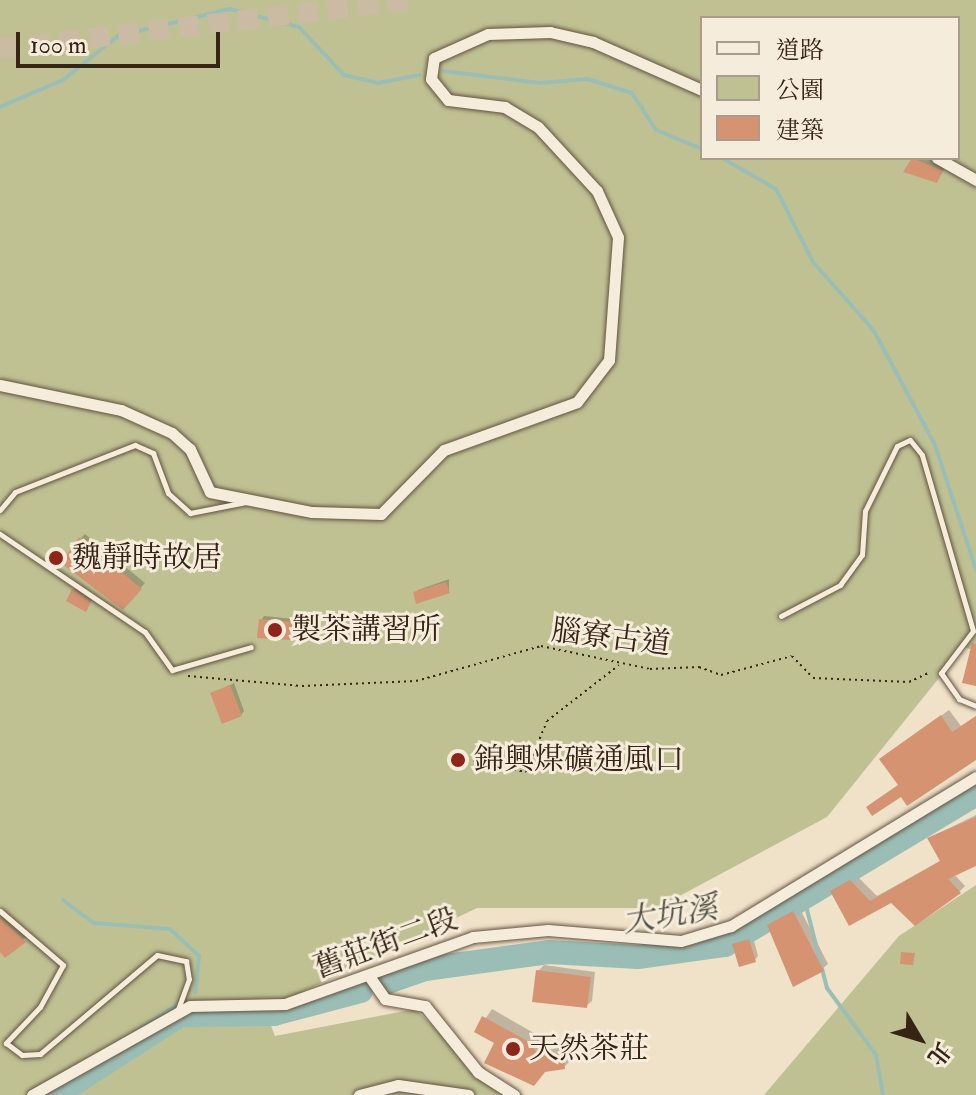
<!DOCTYPE html>
<meta charset="utf-8">
<style>
body{margin:0}
#map{position:relative;width:976px;height:1095px;overflow:hidden;background:#f0e1c9;font-family:"IM FELL Double Pica","Noto Serif TC",serif}
div>[style]{position:absolute}
.green>*{inset:0;background:#bfc193}
.shadow>*{inset:0;background:#0003}
.stream>*{height:4px;margin:-2px;padding:0 2px;transform-origin:2px;border-radius:2px;background:#9abeb6}
.river>*{height:24px;margin:-12px;padding:0 12px;transform-origin:12px;border-radius:12px;background:#9abeb6}
.building>*{inset:0;background:#d59372}
.motorway-tunnel>*{height:20px;margin-top:-10px;transform-origin:0;background:repeating-linear-gradient(90deg,#cbbba5 0 20px,transparent 0 30px)}
.path>*{height:2px;margin-top:-1px;transform-origin:0;background:repeating-linear-gradient(90deg,#362414 0 2px,transparent 0 6px)}
.roads{filter:drop-shadow(0 0 2px #645341) drop-shadow(0 0 2px #645341)}
.service>*{height:5px;margin:-2.5px;padding:0 2.5px;transform-origin:2.5px;border-radius:2.5px;background:#f5ecdc}
.minor>*{height:11px;margin:-5.5px;padding:0 5.5px;transform-origin:5.5px;border-radius:5.5px;background:#f5ecdc}
.dots>*{width:22px;height:22px;translate:-50% -50%;box-sizing:border-box;border:4px solid #f5ecdc;border-radius:50%}
span{translate:-50% -50%;white-space:nowrap;text-align:center;line-height:1.15;-webkit-text-stroke:6px #f5ecdc;paint-order:stroke}
.poi-label{font-size:30px;color:#362414}
.left{translate:0 -50%;text-align:left}
.street-label{font-size:30px;color:#362414}
.water-label{font-size:32px;color:#545245;font-style:italic}
.legend{position:absolute;left:700px;top:16px;width:260px;height:144px;box-sizing:border-box;background:#f5ecdc;border:2px solid #a99c8c;margin:0;padding:10px 14px;list-style:none;font-size:24px;color:#362414}
.legend li{display:flex;align-items:center;gap:16px;height:40px}
.legend b{width:40px;border:2px solid #a99c8c}
.north{position:absolute;left:880px;top:999px;width:80px;height:80px;-webkit-text-stroke:6px #f5ecdc;paint-order:stroke;rotate:128deg;font-size:22px;font-weight:700;line-height:32px;text-align:center;color:#362414}
.north::after{content:'';display:block;margin:auto;width:28px;height:36px;background:#362414;clip-path:polygon(50% 0,100% 100%,50% 72%,0 100%)}
.scale{position:absolute;left:16px;top:32px;width:204px;height:36px;box-sizing:border-box;border:4px solid #362414;border-top:0;padding-left:10px;font-size:24px;line-height:28px;white-space:nowrap;color:#362414;-webkit-text-stroke:6px #f5ecdc;paint-order:stroke}
</style>
<div id="map">
<div class="green">
<div style="clip-path:polygon(evenodd,0 0,976px 0,976px 651px,964px 647px,827px 817px,657px 908px,477px 908px,265px 1010px,275px 1036px,415px 1009px,494px 1083px,524px 1095px,0 1095px,0 0,702px 18px,958px 18px,958px 158px,702px 158px,702px 18px)"></div>
<div style="clip-path:polygon(976px 885px,976px 1095px,764px 1095px,899px 936px)"></div>
</div>
<div class="shadow">
<div style="clip-path:polygon(914px 158px,934px 158px,947px 166px,936px 180px,906px 171px)"></div>
<div style="clip-path:polygon(85px 534px,145px 583px,122px 608px,81px 538px)"></div>
<div style="clip-path:polygon(449px 579px,449px 592px,415px 593px,418px 590px)"></div>
<div style="clip-path:polygon(77px 587px,93px 598px,86px 610px,74px 590px)"></div>
<div style="clip-path:polygon(264px 616px,295px 619px,294px 635px,261px 620px)"></div>
<div style="clip-path:polygon(234px 683px,244px 711px,241px 715px,213px 694px)"></div>
<div style="clip-path:polygon(949px 710px,961px 726px,976px 716px,976px 757px,869px 807px,900px 784px,882px 759px)"></div>
<div style="clip-path:polygon(976px 815px,976px 864px,954px 874px,965px 886px,959px 892px,892px 900px,850px 924px,832px 891px,838px 886px,856px 875px,877px 896px,942px 860px,929px 838px)"></div>
<div style="clip-path:polygon(799px 907px,828px 964px,822px 969px,770px 925px)"></div>
<div style="clip-path:polygon(5px 913px,30px 936px,0 949px,0 917px)"></div>
<div style="clip-path:polygon(753px 937px,758px 956px,755px 960px,734px 944px)"></div>
<div style="clip-path:polygon(544px 965px,595px 972px,592px 1001px,586px 1006px,538px 971px)"></div>
<div style="clip-path:polygon(492px 1009px,539px 1036px,547px 1050px,570px 1046px,572px 1059px,564px 1067px,477px 1031px)"></div>
</div>
<div class="stream">
<div style="left:444px;top:71px;width:97px;rotate:7.1deg"></div>
<div style="left:540px;top:83px;width:47px;rotate:-4.9deg"></div>
<div style="left:587px;top:79px;width:47px;rotate:17.3deg"></div>
<div style="left:632px;top:93px;width:44px;rotate:57deg"></div>
<div style="left:656px;top:130px;width:50px;rotate:22.4deg"></div>
<div style="left:0;top:107px;width:69px;rotate:-23.2deg"></div>
<div style="left:63px;top:80px;width:70px;rotate:-38.7deg"></div>
<div style="left:118px;top:36px;width:115px;rotate:-13.6deg"></div>
<div style="left:230px;top:9px;width:71px;rotate:14.6deg"></div>
<div style="left:299px;top:27px;width:66px;rotate:46.8deg"></div>
<div style="left:344px;top:75px;width:35px;rotate:13deg"></div>
<div style="left:378px;top:83px;width:42px;rotate:-11deg"></div>
<div style="left:722px;top:158px;width:62px;rotate:29.9deg"></div>
<div style="left:776px;top:189px;width:82px;rotate:63.1deg"></div>
<div style="left:813px;top:262px;width:92px;rotate:48.5deg"></div>
<div style="left:874px;top:331px;width:129px;rotate:61.8deg"></div>
<div style="left:935px;top:445px;width:132px;rotate:71.8deg"></div>
<div style="left:803px;top:894px;width:97px;rotate:75.7deg"></div>
<div style="left:827px;top:988px;width:83px;rotate:53.8deg"></div>
<div style="left:876px;top:1055px;width:41px;rotate:80.1deg"></div>
<div style="left:63px;top:900px;width:39px;rotate:37deg"></div>
<div style="left:94px;top:923px;width:76px;rotate:4.5deg"></div>
<div style="left:170px;top:929px;width:40px;rotate:43deg"></div>
<div style="left:199px;top:956px;width:37px;rotate:96deg"></div>
<div style="left:194px;top:1013px;width:1px;rotate:-90deg"></div>
</div>
<div class="river">
<div style="left:385px;top:983px;width:42px;rotate:-19.3deg"></div>
<div style="left:425px;top:969px;width:125px;rotate:-7.8deg"></div>
<div style="left:549px;top:952px;width:89px;rotate:3.2deg"></div>
<div style="left:638px;top:957px;width:88px;rotate:-7.9deg"></div>
<div style="left:725px;top:945px;width:293px;rotate:-31deg"></div>
<div style="left:56px;top:1095px;width:148px;rotate:-32.8deg"></div>
<div style="left:180px;top:1015px;width:94px;rotate:-0.6deg"></div>
<div style="left:274px;top:1014px;width:90px;rotate:-14.8deg"></div>
</div>
<div class="building">
<div style="clip-path:polygon(912px 158px,943px 171px,937px 183px,903px 172px)"></div>
<div style="clip-path:polygon(79px 537px,142px 589px,123px 610px,61px 563px)"></div>
<div style="clip-path:polygon(446px 582px,450px 593px,416px 604px,413px 592px)"></div>
<div style="clip-path:polygon(72px 589px,91px 602px,86px 612px,66px 601px)"></div>
<div style="clip-path:polygon(259px 619px,293px 622px,292px 640px,257px 638px)"></div>
<div style="clip-path:polygon(972px 643px,976px 644px,976px 686px,962px 683px)"></div>
<div style="clip-path:polygon(230px 685px,242px 716px,222px 724px,210px 693px)"></div>
<div style="clip-path:polygon(941px 715px,952px 732px,976px 716px,976px 760px,907px 806px,901px 797px,872px 816px,866px 807px,898px 785px,879px 759px)"></div>
<div style="clip-path:polygon(976px 817px,976px 866px,948px 879px,961px 893px,915px 926px,891px 903px,849px 926px,830px 891px,850px 880px,870px 901px,940px 861px,927px 838px)"></div>
<div style="clip-path:polygon(793px 911px,824px 971px,793px 987px,767px 925px)"></div>
<div style="clip-path:polygon(0 918px,26px 942px,5px 958px,0 952px)"></div>
<div style="clip-path:polygon(749px 939px,756px 962px,739px 967px,732px 944px)"></div>
<div style="clip-path:polygon(901px 952px,915px 953px,913px 965px,900px 964px)"></div>
<div style="clip-path:polygon(536px 970px,591px 977px,587px 1008px,532px 1002px)"></div>
<div style="clip-path:polygon(482px 1016px,531px 1043px,539px 1057px,563px 1053px,565px 1069px,545px 1072px,534px 1086px,484px 1063px,494px 1043px,474px 1032px)"></div>
</div>
<div class="motorway-tunnel">
<div style="left:0;top:49px;width:412px;rotate:-6.8deg"></div>
</div>
<div class="path">
<div style="left:188px;top:676px;width:114px;rotate:5deg"></div>
<div style="left:302px;top:686px;width:114px;rotate:-2.5deg"></div>
<div style="left:416px;top:681px;width:130px;rotate:-15.6deg"></div>
<div style="left:541px;top:646px;width:111px;rotate:11.9deg"></div>
<div style="left:650px;top:669px;width:49px;rotate:-2.3deg"></div>
<div style="left:699px;top:667px;width:23px;rotate:20deg"></div>
<div style="left:721px;top:675px;width:73px;rotate:-15deg"></div>
<div style="left:792px;top:656px;width:30px;rotate:46deg"></div>
<div style="left:813px;top:678px;width:96px;rotate:2.4deg"></div>
<div style="left:909px;top:682px;width:23px;rotate:-25deg"></div>
<div style="left:461px;top:758px;width:66px;rotate:12.2deg"></div>
<div style="left:526px;top:772px;width:55px;rotate:-67.6deg"></div>
<div style="left:547px;top:721px;width:91px;rotate:-37.9deg"></div>
</div>
<div class="roads">
<div class="service">
<div style="left:0;top:510px;width:23px;rotate:-50deg"></div>
<div style="left:15px;top:492px;width:129px;rotate:-21.4deg"></div>
<div style="left:135px;top:445px;width:20px;rotate:24deg"></div>
<div style="left:153px;top:453px;width:43px;rotate:69.4deg"></div>
<div style="left:168px;top:493px;width:30px;rotate:42deg"></div>
<div style="left:190px;top:513px;width:57px;rotate:-11.1deg"></div>
<div style="left:0;top:534px;width:175px;rotate:34.1deg"></div>
<div style="left:145px;top:632px;width:47px;rotate:54.6deg"></div>
<div style="left:172px;top:670px;width:82px;rotate:-16.2deg"></div>
<div style="left:781px;top:616px;width:67px;rotate:-27.7deg"></div>
<div style="left:840px;top:585px;width:37px;rotate:-54deg"></div>
<div style="left:862px;top:555px;width:44px;rotate:-86.1deg"></div>
<div style="left:865px;top:511px;width:72px;rotate:-63.8deg"></div>
<div style="left:897px;top:446px;width:14px;rotate:-25deg"></div>
<div style="left:910px;top:440px;width:19px;rotate:51deg"></div>
<div style="left:922px;top:455px;width:183px;rotate:73.8deg"></div>
<div style="left:973px;top:631px;width:53px;rotate:127.3deg"></div>
<div style="left:941px;top:673px;width:32px;rotate:55deg"></div>
<div style="left:959px;top:699px;width:18px;rotate:22deg"></div>
<div style="left:0;top:911px;width:83px;rotate:40.6deg"></div>
<div style="left:63px;top:965px;width:48px;rotate:118.7deg"></div>
<div style="left:40px;top:1007px;width:50px;rotate:133.4deg"></div>
<div style="left:6px;top:1043px;width:20px;rotate:37deg"></div>
<div style="left:22px;top:1055px;width:18px;rotate:-3deg"></div>
<div style="left:40px;top:1054px;width:153px;rotate:-40.2deg"></div>
<div style="left:157px;top:955px;width:30px;rotate:12deg"></div>
<div style="left:186px;top:961px;width:18px;rotate:81deg"></div>
<div style="left:189px;top:979px;width:35px;rotate:110deg"></div>
</div>
<div class="minor">
<div style="left:937px;top:158px;width:45px;rotate:29.4deg"></div>
<div style="left:0;top:385px;width:124px;rotate:11.7deg"></div>
<div style="left:121px;top:410px;width:56px;rotate:24.3deg"></div>
<div style="left:172px;top:433px;width:24px;rotate:42deg"></div>
<div style="left:190px;top:449px;width:47px;rotate:65.1deg"></div>
<div style="left:210px;top:492px;width:104px;rotate:11.1deg"></div>
<div style="left:312px;top:512px;width:69px;rotate:1.7deg"></div>
<div style="left:381px;top:514px;width:90px;rotate:-45.5deg"></div>
<div style="left:444px;top:450px;width:141px;rotate:-19.8deg"></div>
<div style="left:577px;top:402px;width:53px;rotate:-52.7deg"></div>
<div style="left:609px;top:360px;width:123px;rotate:-85.8deg"></div>
<div style="left:618px;top:237px;width:51px;rotate:-114.5deg"></div>
<div style="left:597px;top:191px;width:87px;rotate:-132.7deg"></div>
<div style="left:538px;top:127px;width:39px;rotate:-149deg"></div>
<div style="left:505px;top:107px;width:57px;rotate:-173deg"></div>
<div style="left:448px;top:100px;width:27px;rotate:-129deg"></div>
<div style="left:431px;top:79px;width:21px;rotate:-82deg"></div>
<div style="left:434px;top:58px;width:59px;rotate:-24deg"></div>
<div style="left:488px;top:34px;width:62px;rotate:-1.8deg"></div>
<div style="left:550px;top:32px;width:44px;rotate:13.1deg"></div>
<div style="left:593px;top:42px;width:119px;rotate:23.8deg"></div>
<div style="left:369px;top:976px;width:28px;rotate:55deg"></div>
<div style="left:385px;top:999px;width:41px;rotate:9.9deg"></div>
<div style="left:425px;top:1006px;width:85px;rotate:51.2deg"></div>
<div style="left:478px;top:1072px;width:43px;rotate:32.6deg"></div>
<div style="left:32px;top:1095px;width:181px;rotate:-29.4deg"></div>
<div style="left:190px;top:1006px;width:95px;rotate:-1.2deg"></div>
<div style="left:285px;top:1004px;width:200px;rotate:-19.6deg"></div>
<div style="left:473px;top:937px;width:75px;rotate:-5.3deg"></div>
<div style="left:548px;top:930px;width:133px;rotate:4.7deg"></div>
<div style="left:681px;top:941px;width:52px;rotate:-16.7deg"></div>
<div style="left:731px;top:926px;width:287px;rotate:-31.3deg"></div>
<div style="left:359px;top:1095px;width:40px;rotate:-14.4deg"></div>
<div style="left:398px;top:1085px;width:71px;rotate:8.1deg"></div>
</div>
</div>
<div class="dots">
<div style="left:56px;top:558px;background:#8f2418"></div>
<div style="left:275px;top:630px;background:#8f2418"></div>
<div style="left:458px;top:760px;background:#8f2418"></div>
<div style="left:513px;top:1049px;background:#8f2418"></div>
</div>
<div class="poi-label">
<span class="left" style="left:72px;top:558px">魏靜時故居</span>
<span class="left" style="left:291px;top:630px">製茶講習所</span>
<span class="left" style="left:474px;top:760px">錦興煤礦通風口</span>
<span class="left" style="left:529px;top:1049px">天然茶莊</span>
</div>
<div class="street-label">
<span style="left:611px;top:638px;rotate:7deg">腦寮古道</span>
<span style="left:386px;top:944px;rotate:-20deg">舊莊街二段</span>
</div>
<div class="water-label">
<span style="left:670px;top:915px;rotate:-9deg">大坑溪</span>
</div>
<ul class="legend">
<li><b style="height:10px;background:#f5ecdc"></b>道路</li>
<li><b style="height:22px;background:#bfc193"></b>公園</li>
<li><b style="height:22px;background:#d59372"></b>建築</li>
</ul>
<div class="north">北</div>
<div class="scale">100 m</div>
</div>
